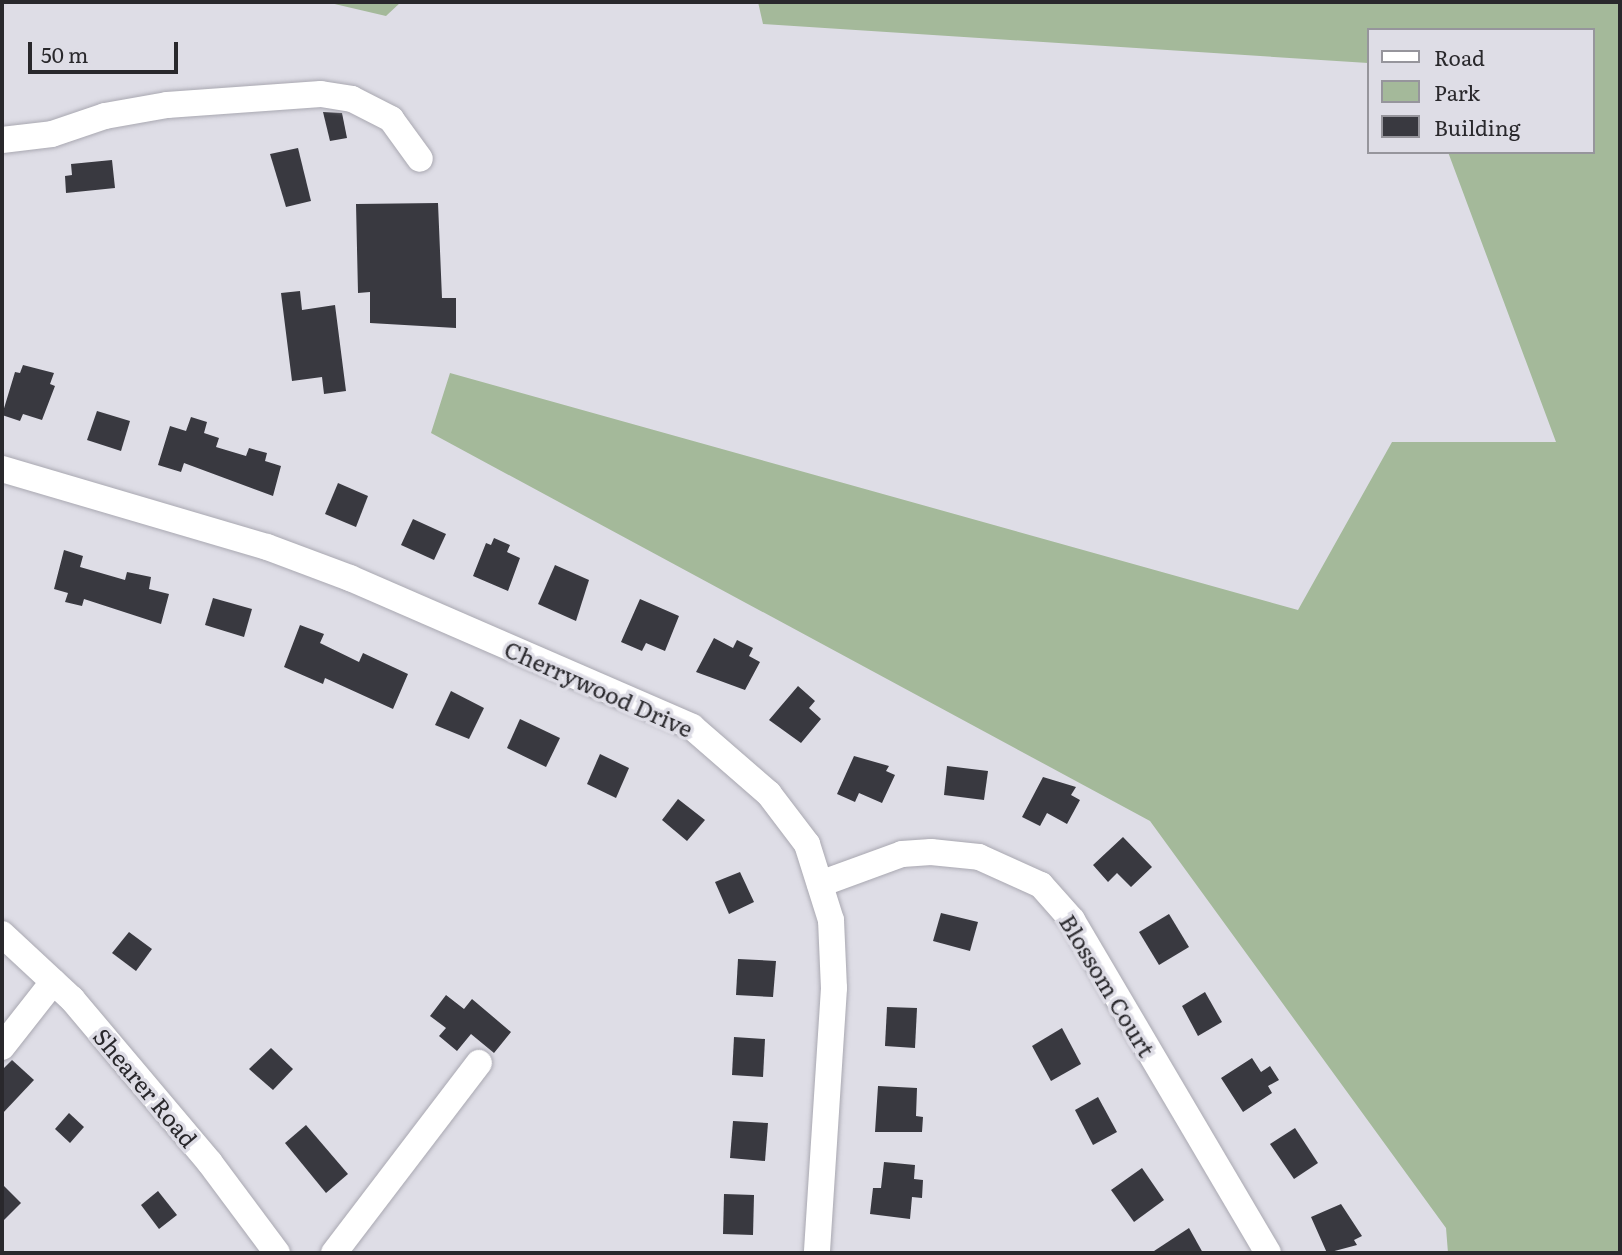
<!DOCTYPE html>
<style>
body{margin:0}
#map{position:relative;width:1622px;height:1255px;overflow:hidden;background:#dedde6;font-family:Literata,serif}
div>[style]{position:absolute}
.green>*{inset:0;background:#a4b99a}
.building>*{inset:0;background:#393940}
.roads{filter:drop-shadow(0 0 2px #a9a8b1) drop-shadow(0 0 2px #a9a8b1)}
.minor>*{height:26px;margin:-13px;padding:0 13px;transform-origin:13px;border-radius:13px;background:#fff}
span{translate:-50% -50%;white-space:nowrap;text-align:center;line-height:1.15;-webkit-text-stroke:7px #dedde6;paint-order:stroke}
.street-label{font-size:23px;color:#29282c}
.frame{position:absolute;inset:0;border:4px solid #29282c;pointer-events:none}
.legend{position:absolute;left:1367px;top:28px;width:228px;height:126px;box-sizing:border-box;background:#dedde6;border:2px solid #96959c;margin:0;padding:9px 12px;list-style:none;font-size:21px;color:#29282c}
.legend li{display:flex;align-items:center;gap:14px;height:35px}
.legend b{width:35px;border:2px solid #96959c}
.scale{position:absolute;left:28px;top:42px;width:150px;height:32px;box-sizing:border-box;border:4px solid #29282c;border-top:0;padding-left:9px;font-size:21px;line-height:24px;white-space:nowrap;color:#29282c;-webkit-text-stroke:5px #dedde6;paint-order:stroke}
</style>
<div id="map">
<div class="green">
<div style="clip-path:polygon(326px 2px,401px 2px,386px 16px)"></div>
<div style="clip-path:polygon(758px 2px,1620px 2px,1620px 1253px,1448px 1253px,1446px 1228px,1150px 821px,431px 433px,450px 373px,1298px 610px,1392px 442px,1556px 442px,1448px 152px,1592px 152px,1592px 30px,1368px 30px,1368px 63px,763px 24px)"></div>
</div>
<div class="building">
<div style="clip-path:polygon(323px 112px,342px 113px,347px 138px,330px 141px)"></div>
<div style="clip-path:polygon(298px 148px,311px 201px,286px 207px,270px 154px)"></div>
<div style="clip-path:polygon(112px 160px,115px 188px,66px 193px,65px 176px,72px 175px,71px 164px)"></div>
<div style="clip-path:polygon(438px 203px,442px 298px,456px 298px,456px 328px,370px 323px,370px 292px,358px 293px,356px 204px)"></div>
<div style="clip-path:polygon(300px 291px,302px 310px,335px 305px,346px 391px,324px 394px,322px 377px,292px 381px,281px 293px)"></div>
<div style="clip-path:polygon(23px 365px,54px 373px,50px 384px,55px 386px,42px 420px,23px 414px,20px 421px,2px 415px,15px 372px,20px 373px)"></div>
<div style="clip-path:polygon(97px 411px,130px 421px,121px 451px,87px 440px)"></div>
<div style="clip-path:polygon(191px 417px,207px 422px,204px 433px,219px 438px,216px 447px,246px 456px,249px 448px,267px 453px,265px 461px,281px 466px,273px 496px,184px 463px,181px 472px,158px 465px,170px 426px,186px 431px)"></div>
<div style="clip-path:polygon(338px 483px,368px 496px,356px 527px,325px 514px)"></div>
<div style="clip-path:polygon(413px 519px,446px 534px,434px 560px,401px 545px)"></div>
<div style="clip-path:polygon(494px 538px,510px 545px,507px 552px,520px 558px,508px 591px,473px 576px,486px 543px,491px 545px)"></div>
<div style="clip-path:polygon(64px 550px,83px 556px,80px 567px,125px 580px,127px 572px,151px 577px,149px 589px,169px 594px,161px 624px,84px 599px,82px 606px,65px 602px,68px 593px,54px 589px)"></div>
<div style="clip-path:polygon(555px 565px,589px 580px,576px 621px,538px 604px)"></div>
<div style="clip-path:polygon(213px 598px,252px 609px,244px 637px,205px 625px)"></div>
<div style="clip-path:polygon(640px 599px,679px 616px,665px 651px,646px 643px,642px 651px,621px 642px)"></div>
<div style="clip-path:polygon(300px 625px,324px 634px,320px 643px,359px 662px,363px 653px,408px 674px,393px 709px,325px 678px,323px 684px,284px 667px)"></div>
<div style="clip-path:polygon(714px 638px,733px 648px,737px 640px,753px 648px,749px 656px,760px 662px,745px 690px,696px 672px)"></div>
<div style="clip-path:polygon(798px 686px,815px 701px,809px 708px,821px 719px,801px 743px,769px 720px)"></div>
<div style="clip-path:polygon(451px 691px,484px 708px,469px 739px,435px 725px)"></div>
<div style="clip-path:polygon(520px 719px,560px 738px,546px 767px,507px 748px)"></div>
<div style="clip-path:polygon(600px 754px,629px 768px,616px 798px,587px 784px)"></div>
<div style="clip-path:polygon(854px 756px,889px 766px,886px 771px,895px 775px,882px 803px,859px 793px,855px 802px,837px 794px)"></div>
<div style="clip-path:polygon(947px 766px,988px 771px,984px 800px,944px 795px)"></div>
<div style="clip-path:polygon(1043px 777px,1076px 787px,1071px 795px,1080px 800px,1067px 824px,1047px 813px,1040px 826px,1022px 817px)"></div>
<div style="clip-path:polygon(678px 799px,705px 820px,687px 841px,662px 820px)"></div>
<div style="clip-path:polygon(1123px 837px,1152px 867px,1131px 887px,1117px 873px,1108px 882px,1093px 865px)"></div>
<div style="clip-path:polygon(740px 872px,754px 902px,729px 914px,715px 882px)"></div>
<div style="clip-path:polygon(941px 913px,978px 922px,970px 951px,933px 941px)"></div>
<div style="clip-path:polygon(1169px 914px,1189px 947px,1159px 965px,1139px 932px)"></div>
<div style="clip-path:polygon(129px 932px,152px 949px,136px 971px,112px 953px)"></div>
<div style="clip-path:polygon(738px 959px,776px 961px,773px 997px,736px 995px)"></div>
<div style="clip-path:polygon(1205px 992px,1222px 1022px,1198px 1036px,1182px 1006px)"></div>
<div style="clip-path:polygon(446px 995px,464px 1009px,472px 999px,511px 1032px,494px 1053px,471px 1034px,457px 1051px,439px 1036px,446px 1028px,430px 1016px)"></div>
<div style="clip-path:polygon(887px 1007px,917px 1008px,915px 1048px,885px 1046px)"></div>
<div style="clip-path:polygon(1062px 1028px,1081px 1064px,1051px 1081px,1032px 1046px)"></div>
<div style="clip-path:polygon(734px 1037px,765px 1039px,763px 1077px,732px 1075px)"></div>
<div style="clip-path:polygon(271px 1048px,293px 1069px,273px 1090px,249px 1069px)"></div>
<div style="clip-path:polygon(1252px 1058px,1261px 1072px,1270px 1066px,1279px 1080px,1268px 1086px,1272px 1093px,1243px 1112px,1221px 1078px)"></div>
<div style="clip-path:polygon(12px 1060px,34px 1080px,2px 1114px,2px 1070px)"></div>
<div style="clip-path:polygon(878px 1086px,917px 1088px,916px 1116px,923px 1117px,922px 1132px,875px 1132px)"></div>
<div style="clip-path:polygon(1098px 1097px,1117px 1132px,1093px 1145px,1075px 1110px)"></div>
<div style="clip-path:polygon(69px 1113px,84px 1127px,70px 1143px,55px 1129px)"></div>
<div style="clip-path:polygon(733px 1121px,768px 1123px,765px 1161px,730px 1158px)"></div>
<div style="clip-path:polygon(306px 1125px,348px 1174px,326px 1193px,285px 1143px)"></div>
<div style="clip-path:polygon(1295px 1128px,1318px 1163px,1294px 1179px,1270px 1144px)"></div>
<div style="clip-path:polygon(884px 1162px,915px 1165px,914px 1179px,923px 1180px,922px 1198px,912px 1197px,910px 1219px,870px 1214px,873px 1188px,881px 1188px)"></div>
<div style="clip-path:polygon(1142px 1168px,1164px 1200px,1134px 1222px,1111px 1190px)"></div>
<div style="clip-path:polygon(2px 1184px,21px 1203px,2px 1222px)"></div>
<div style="clip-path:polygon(158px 1191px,177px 1215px,159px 1229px,141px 1205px)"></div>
<div style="clip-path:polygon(724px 1194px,754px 1195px,753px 1235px,723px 1234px)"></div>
<div style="clip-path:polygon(1341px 1204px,1362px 1236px,1354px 1240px,1357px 1245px,1327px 1253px,1311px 1217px)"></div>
<div style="clip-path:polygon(1189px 1228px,1203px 1253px,1151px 1253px)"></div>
</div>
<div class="roads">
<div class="minor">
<div style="left:2px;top:140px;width:50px;rotate:-6.8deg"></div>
<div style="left:52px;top:134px;width:56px;rotate:-18.8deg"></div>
<div style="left:105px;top:116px;width:63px;rotate:-10.1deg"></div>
<div style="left:167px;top:105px;width:154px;rotate:-4.1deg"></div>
<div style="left:321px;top:94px;width:31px;rotate:9deg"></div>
<div style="left:352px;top:99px;width:44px;rotate:27.1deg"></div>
<div style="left:391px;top:119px;width:49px;rotate:54.1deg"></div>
<div style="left:2px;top:469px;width:276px;rotate:16.4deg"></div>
<div style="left:267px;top:547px;width:89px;rotate:20.5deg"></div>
<div style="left:350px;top:578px;width:373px;rotate:23.5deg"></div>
<div style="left:692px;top:727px;width:102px;rotate:41deg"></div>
<div style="left:769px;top:794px;width:63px;rotate:52.8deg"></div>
<div style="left:807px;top:844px;width:80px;rotate:72.5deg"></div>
<div style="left:831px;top:920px;width:68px;rotate:87.5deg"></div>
<div style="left:834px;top:988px;width:266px;rotate:93.7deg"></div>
<div style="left:820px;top:884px;width:87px;rotate:-20.1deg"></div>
<div style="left:902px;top:854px;width:29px;rotate:-4deg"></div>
<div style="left:931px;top:852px;width:48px;rotate:5.9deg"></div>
<div style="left:979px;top:857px;width:68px;rotate:24.3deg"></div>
<div style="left:1041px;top:885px;width:47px;rotate:48.5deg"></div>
<div style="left:1072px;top:920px;width:386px;rotate:59.5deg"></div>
<div style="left:2px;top:934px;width:96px;rotate:42.9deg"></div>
<div style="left:72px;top:999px;width:214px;rotate:49.9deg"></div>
<div style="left:210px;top:1163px;width:112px;rotate:53.3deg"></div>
<div style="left:2px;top:1047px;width:83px;rotate:-51.9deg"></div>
<div style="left:334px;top:1253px;width:239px;rotate:-52.7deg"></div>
</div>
</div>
<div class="street-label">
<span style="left:599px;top:688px;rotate:24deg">Cherrywood Drive</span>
<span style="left:1108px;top:985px;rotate:59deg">Blossom Court</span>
<span style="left:146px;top:1087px;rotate:50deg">Shearer Road</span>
</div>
<div class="frame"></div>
<ul class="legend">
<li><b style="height:9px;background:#fff"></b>Road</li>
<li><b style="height:19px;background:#a4b99a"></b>Park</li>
<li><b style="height:19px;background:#393940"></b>Building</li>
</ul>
<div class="scale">50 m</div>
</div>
